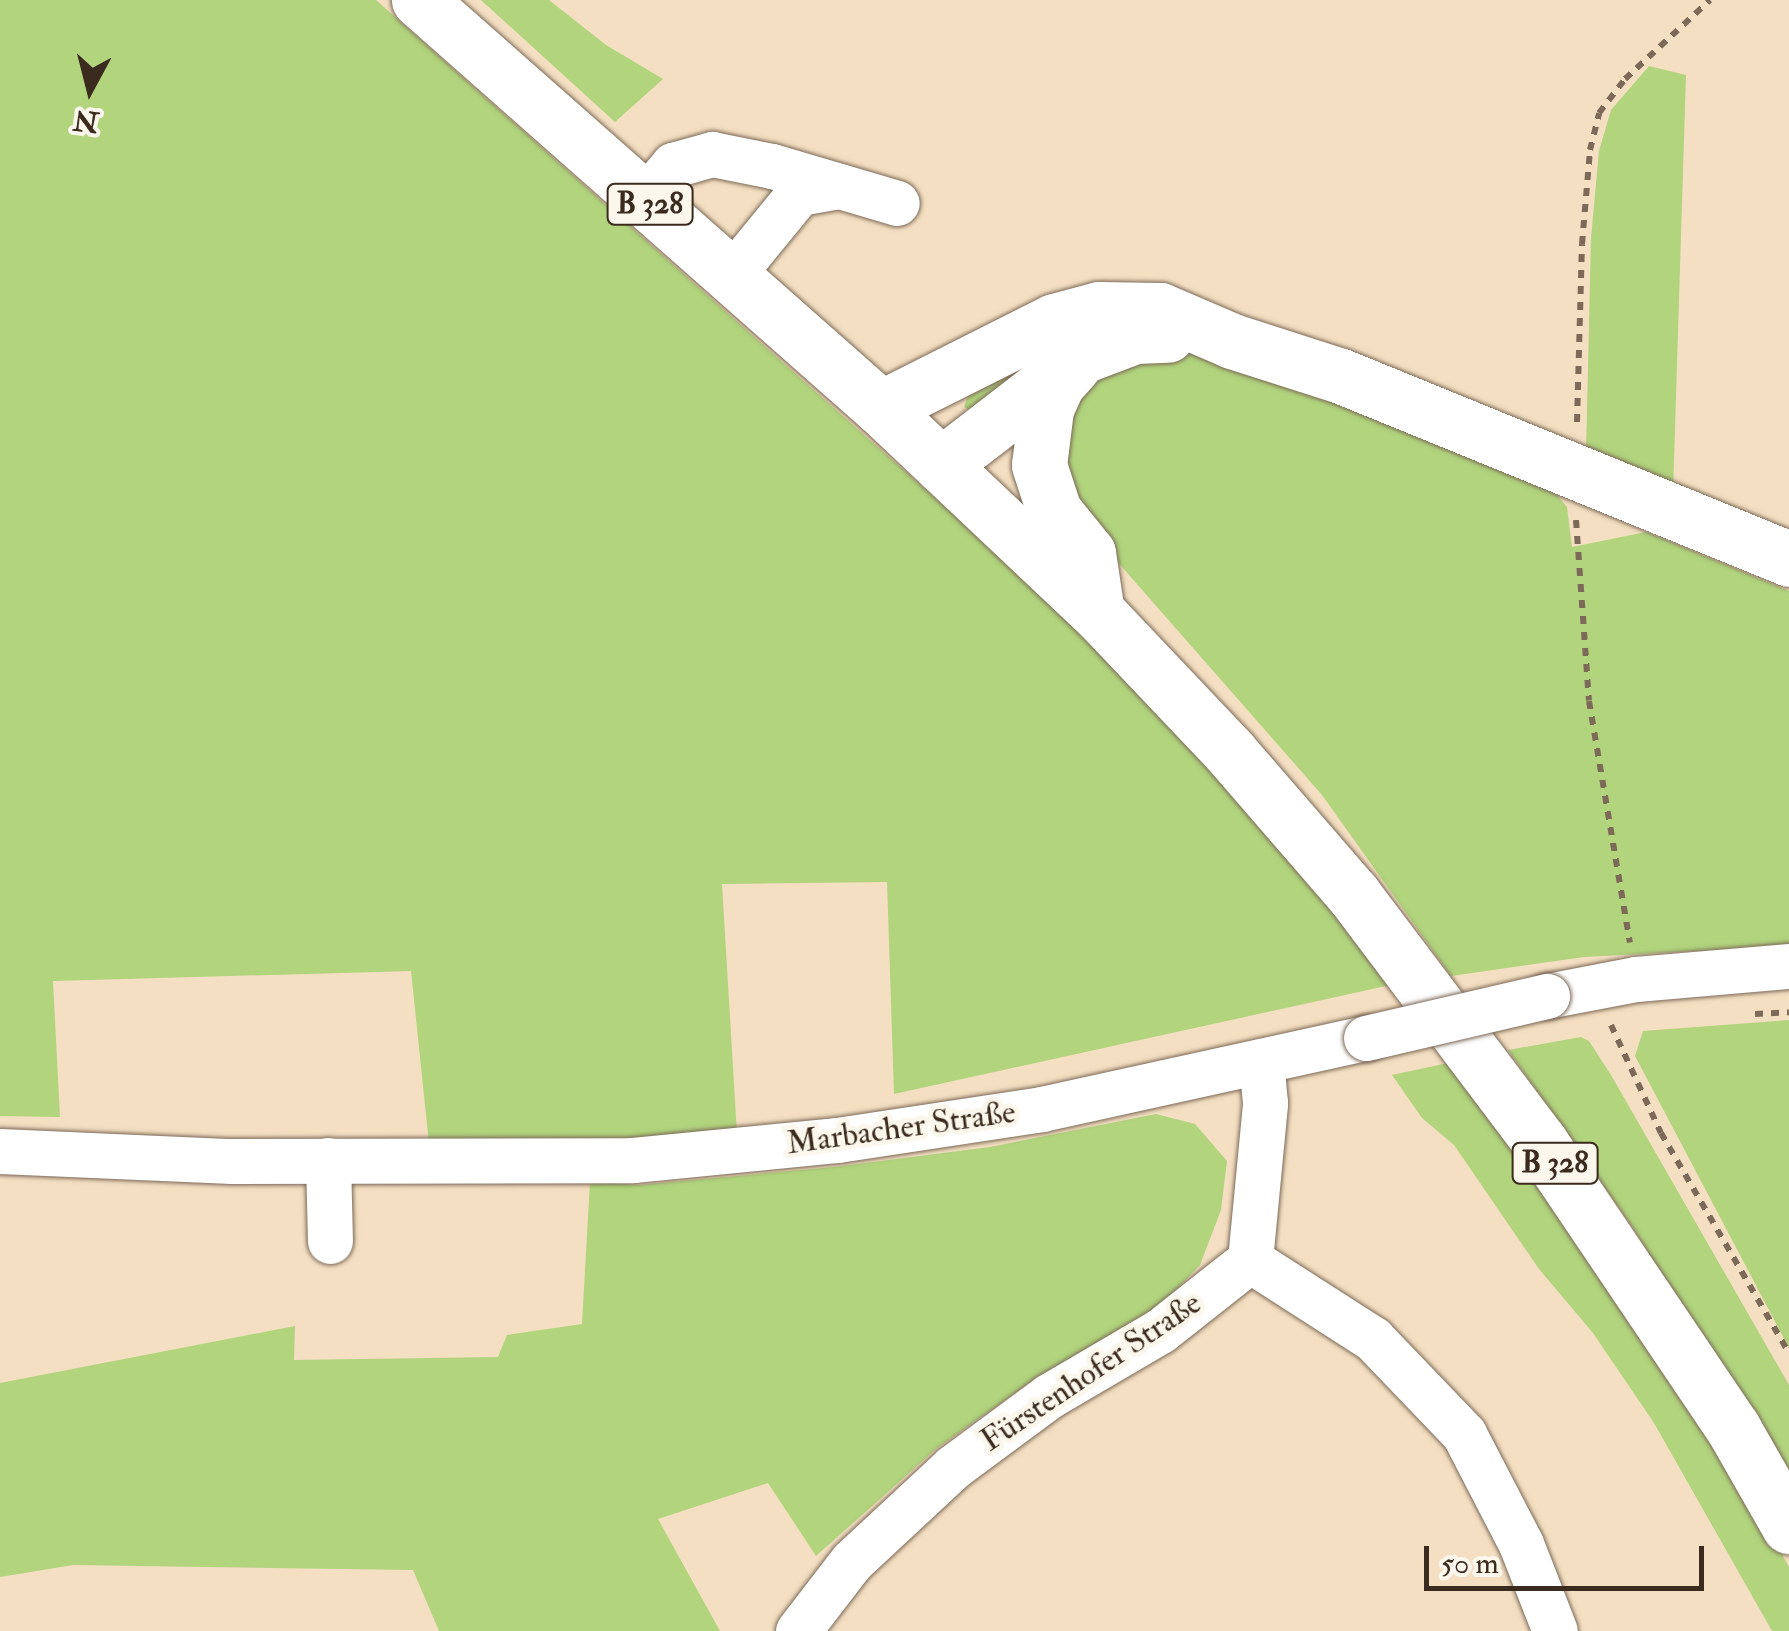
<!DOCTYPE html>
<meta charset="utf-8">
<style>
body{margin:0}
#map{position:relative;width:1789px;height:1631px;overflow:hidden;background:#f4dfc2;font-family:"IM FELL Double Pica",serif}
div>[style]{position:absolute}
.green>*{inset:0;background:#b1d47d}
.path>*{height:6px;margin-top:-3px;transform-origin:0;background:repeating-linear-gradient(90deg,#7c6957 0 8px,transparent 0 16px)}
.roads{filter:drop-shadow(0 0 2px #7c6957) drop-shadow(0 0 2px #7c6957)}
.minor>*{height:45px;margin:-22.5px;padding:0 22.5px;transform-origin:22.5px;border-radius:22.5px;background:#fff}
.major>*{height:55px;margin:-27.5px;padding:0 27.5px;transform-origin:27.5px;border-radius:27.5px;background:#fff}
.bridges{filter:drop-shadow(0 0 2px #7c6957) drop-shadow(0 0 2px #7c6957)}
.minor-bridge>*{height:45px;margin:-22.5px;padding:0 22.5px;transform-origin:22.5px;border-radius:22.5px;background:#fff}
span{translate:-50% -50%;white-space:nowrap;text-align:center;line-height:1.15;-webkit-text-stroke:10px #fbf7ec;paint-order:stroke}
.shield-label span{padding:2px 8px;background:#fbf7ec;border:2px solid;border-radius:8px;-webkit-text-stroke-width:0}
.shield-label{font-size:30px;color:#3b2a1e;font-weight:700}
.street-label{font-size:32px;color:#3b2a1e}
.north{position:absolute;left:40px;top:40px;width:100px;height:100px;-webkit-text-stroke:8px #fbf7ec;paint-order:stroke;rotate:187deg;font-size:28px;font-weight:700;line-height:40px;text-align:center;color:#3b2a1e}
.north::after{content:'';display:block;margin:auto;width:35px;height:45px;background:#3b2a1e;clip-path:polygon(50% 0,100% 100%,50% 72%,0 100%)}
.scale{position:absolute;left:1424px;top:1546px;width:280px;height:45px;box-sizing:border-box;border:5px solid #3b2a1e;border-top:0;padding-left:12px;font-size:30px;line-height:35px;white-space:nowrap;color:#3b2a1e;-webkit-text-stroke:8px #fbf7ec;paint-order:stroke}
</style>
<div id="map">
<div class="green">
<div style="clip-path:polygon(0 0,376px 0,1018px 572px,1156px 707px,1395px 984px,894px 1094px,887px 882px,722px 884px,737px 1134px,634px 1142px,429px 1143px,411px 971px,53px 981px,60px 1117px,0 1116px)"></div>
<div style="clip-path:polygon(481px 0,549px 0,606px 45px,663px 79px,615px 122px)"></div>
<div style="clip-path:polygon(1649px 66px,1686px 75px,1673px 493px,1586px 455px,1591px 238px,1599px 151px,1611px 110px)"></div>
<div style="clip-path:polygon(1070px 338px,971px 411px,964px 407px,969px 393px)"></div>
<div style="clip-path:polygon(1166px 345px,1239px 357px,1550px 487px,1567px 507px,1572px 547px,1646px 532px,1789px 591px,1789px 946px,1584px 957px,1451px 976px,1322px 795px,1065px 502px,1057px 462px,1071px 389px)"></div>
<div style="clip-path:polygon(1789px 1020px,1789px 1348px,1635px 1056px,1643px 1031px)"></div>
<div style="clip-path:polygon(1581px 1037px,1589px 1041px,1611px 1075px,1789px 1385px,1789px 1482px,1633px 1228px,1508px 1050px)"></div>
<div style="clip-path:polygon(1462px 1060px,1749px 1494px,1789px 1567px,1789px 1631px,1772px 1631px,1654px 1423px,1593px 1333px,1539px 1269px,1454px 1145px,1422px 1118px,1392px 1075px)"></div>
<div style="clip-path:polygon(1156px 1114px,1195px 1124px,1227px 1161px,1221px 1210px,1200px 1265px,1155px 1312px,1029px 1383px,937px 1448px,816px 1556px,768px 1483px,658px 1519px,720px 1631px,439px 1631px,413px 1570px,73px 1565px,0 1577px,0 1383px,295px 1326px,294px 1360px,498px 1357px,507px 1335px,582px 1324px,590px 1181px,638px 1185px,834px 1167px,990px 1147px)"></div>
</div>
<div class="path">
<div style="left:1577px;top:422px;width:178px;rotate:-88.4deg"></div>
<div style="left:1582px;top:244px;width:94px;rotate:-85.1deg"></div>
<div style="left:1590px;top:150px;width:38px;rotate:-76deg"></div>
<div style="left:1599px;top:113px;width:43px;rotate:-52.6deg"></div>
<div style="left:1625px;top:79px;width:116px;rotate:-42.9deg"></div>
<div style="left:1576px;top:520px;width:181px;rotate:85.9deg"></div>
<div style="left:1589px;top:701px;width:245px;rotate:80.4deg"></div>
<div style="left:1755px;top:1014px;width:34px;rotate:-3deg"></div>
<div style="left:1611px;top:1025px;width:119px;rotate:65.2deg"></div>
<div style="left:1661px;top:1133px;width:255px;rotate:59.8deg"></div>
</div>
<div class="roads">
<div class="minor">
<div style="left:644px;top:199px;width:45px;rotate:-49.5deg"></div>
<div style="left:673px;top:165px;width:41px;rotate:-15.8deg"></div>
<div style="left:712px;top:154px;width:61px;rotate:11.3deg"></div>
<div style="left:772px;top:166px;width:130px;rotate:16.5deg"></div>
<div style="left:731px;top:276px;width:107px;rotate:-50.7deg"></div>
<div style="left:799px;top:193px;width:40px;rotate:-10deg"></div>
<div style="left:1547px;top:996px;width:91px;rotate:-10.8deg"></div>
<div style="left:1636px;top:979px;width:154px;rotate:-4.9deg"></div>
<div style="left:0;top:1151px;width:232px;rotate:2.5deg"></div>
<div style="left:232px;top:1161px;width:401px;rotate:-0.1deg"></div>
<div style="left:633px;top:1160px;width:206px;rotate:-5.6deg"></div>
<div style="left:838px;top:1140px;width:206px;rotate:-8.6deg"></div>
<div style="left:1042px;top:1109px;width:332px;rotate:-12.4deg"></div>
<div style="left:328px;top:1160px;width:81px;rotate:88.6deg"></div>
<div style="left:1250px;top:1260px;width:146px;rotate:32.7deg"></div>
<div style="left:1373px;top:1339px;width:132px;rotate:46.2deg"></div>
<div style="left:1464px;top:1434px;width:124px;rotate:62.6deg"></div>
<div style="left:1521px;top:1544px;width:93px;rotate:68.7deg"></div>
<div style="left:798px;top:1631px;width:88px;rotate:-52.4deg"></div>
<div style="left:852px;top:1561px;width:138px;rotate:-42.9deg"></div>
<div style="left:953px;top:1467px;width:119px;rotate:-36.5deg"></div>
<div style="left:1049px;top:1396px;width:129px;rotate:-30.4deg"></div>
<div style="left:1160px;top:1331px;width:115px;rotate:-38.3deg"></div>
<div style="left:1250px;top:1260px;width:158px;rotate:-84.5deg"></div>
<div style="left:1265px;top:1103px;width:42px;rotate:-95.4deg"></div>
</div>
<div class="major">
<div style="left:419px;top:0;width:616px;rotate:41.45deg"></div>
<div style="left:881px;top:408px;width:304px;rotate:43.4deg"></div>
<div style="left:1102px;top:617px;width:186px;rotate:46.5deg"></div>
<div style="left:1230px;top:752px;width:188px;rotate:49.1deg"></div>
<div style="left:1353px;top:894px;width:311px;rotate:53deg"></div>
<div style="left:1540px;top:1142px;width:345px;rotate:56deg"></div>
<div style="left:1733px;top:1428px;width:113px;rotate:60.3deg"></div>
<div style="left:1073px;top:366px;width:24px;rotate:132deg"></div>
<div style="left:1057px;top:384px;width:27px;rotate:114deg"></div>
<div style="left:1046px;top:409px;width:56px;rotate:97.1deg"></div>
<div style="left:1039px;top:465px;width:48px;rotate:71.9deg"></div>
<div style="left:1054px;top:511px;width:54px;rotate:51deg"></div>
<div style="left:1088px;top:553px;width:48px;rotate:81.5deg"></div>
<div style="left:881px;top:408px;width:194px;rotate:-26.7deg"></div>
<div style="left:1054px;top:321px;width:47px;rotate:-14.9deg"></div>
<div style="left:1099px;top:309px;width:61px;rotate:0.9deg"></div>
<div style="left:1160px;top:310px;width:78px;rotate:23.3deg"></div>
<div style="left:1232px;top:341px;width:114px;rotate:17.8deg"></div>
<div style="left:1341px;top:376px;width:484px;rotate:22.2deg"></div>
<div style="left:941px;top:465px;width:178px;rotate:-37.7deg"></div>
<div style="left:1082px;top:356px;width:57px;rotate:-20.7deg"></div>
<div style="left:1135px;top:336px;width:32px;rotate:-2deg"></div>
</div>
</div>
<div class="bridges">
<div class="minor-bridge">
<div style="left:1366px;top:1038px;width:186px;rotate:-13.1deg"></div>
</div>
</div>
<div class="shield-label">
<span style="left:650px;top:204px">B 328</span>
<span style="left:1555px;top:1163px">B 328</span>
</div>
<div class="street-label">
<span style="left:901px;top:1128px;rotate:-8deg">Marbacher Straße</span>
<span style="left:1091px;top:1372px;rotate:-34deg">Fürstenhofer Straße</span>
</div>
<div class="north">N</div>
<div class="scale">50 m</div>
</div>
